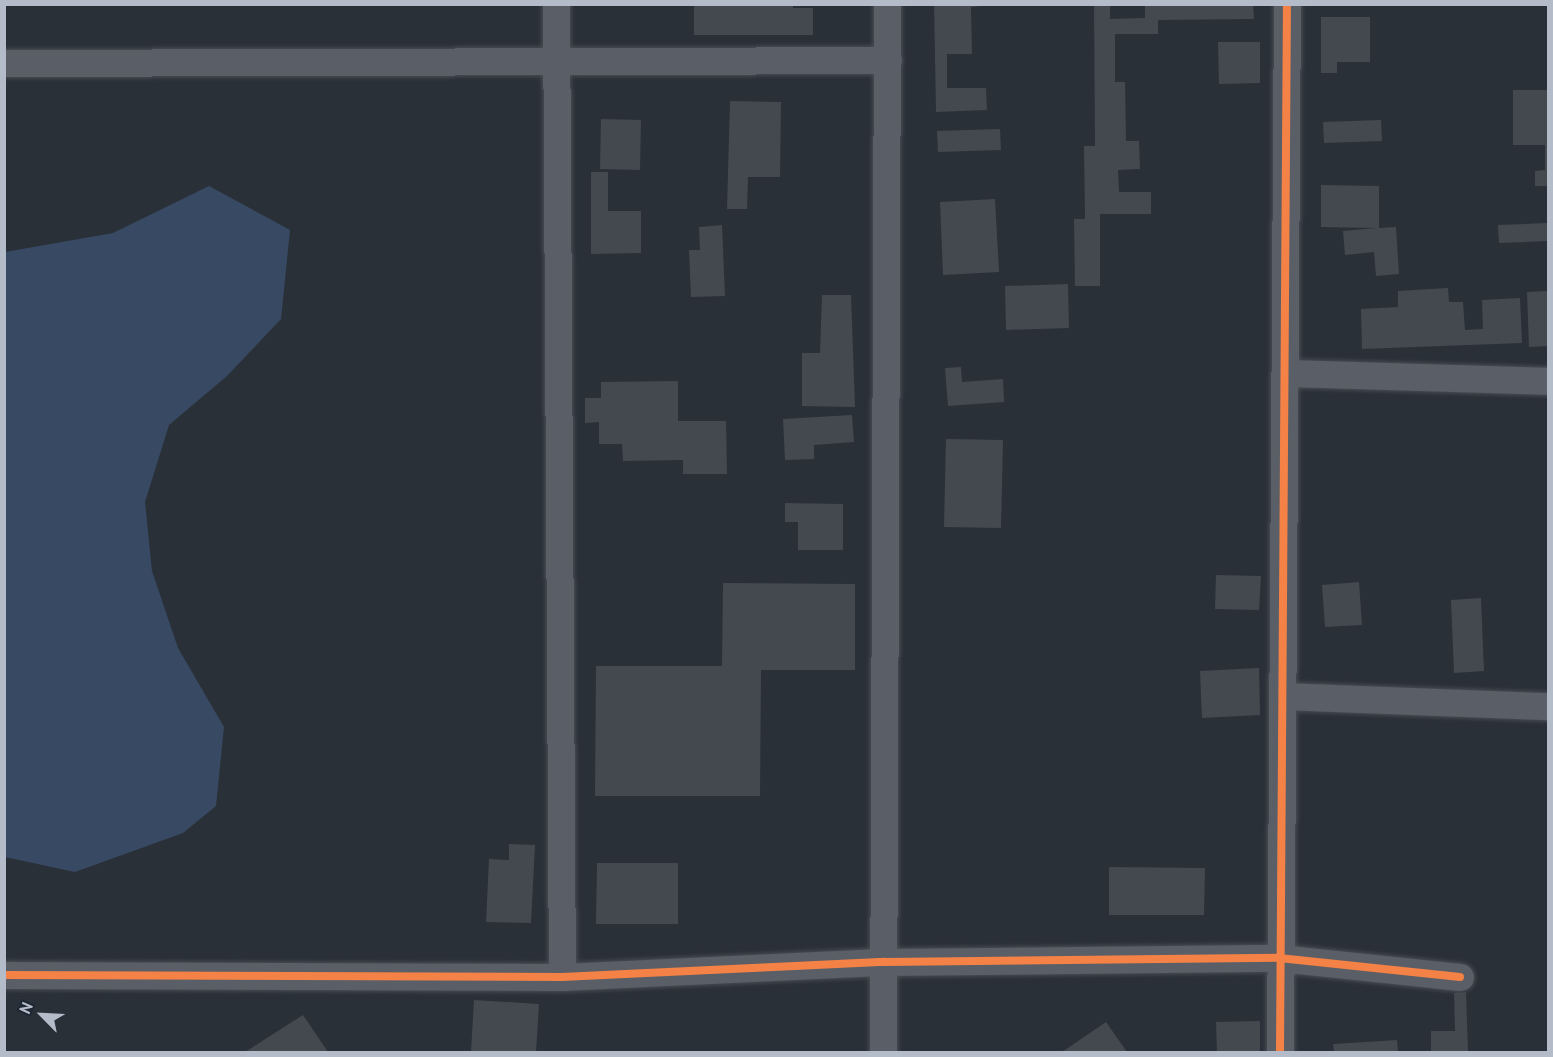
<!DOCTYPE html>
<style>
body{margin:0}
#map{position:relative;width:1553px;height:1057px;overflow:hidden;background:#2a3038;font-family:"PT Sans",sans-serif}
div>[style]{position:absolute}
.water>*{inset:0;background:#384963}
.building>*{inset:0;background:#444950}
.roads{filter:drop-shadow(0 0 2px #484c53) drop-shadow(0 0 2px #484c53)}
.minor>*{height:27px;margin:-13.5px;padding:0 13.5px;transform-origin:13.5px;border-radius:13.5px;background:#5a5e66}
.cycleway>*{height:8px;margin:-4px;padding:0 4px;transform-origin:4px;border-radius:4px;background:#f48246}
span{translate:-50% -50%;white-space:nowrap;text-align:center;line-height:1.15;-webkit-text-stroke:4.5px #1d2633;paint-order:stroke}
.frame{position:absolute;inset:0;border:6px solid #b4bcc9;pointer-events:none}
.north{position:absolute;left:12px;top:985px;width:60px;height:60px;-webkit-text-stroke:4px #1d2633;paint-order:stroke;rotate:294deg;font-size:16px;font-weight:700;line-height:24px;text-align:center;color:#b4bcc9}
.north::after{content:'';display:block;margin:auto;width:21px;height:27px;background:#b4bcc9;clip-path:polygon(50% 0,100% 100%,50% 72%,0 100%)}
</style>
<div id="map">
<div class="water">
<div style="clip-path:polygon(209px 186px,290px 230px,281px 319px,227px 376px,169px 425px,145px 502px,152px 571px,178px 648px,224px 727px,216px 806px,183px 833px,75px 872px,5px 857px,5px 252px,113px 233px)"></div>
</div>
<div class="building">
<div style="clip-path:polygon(694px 4px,793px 4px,793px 8px,813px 8px,813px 35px,694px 35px)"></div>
<div style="clip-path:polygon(934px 4px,997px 4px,971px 7px,972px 54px,947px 54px,947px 88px,986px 88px,987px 110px,936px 112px)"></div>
<div style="clip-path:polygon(1094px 4px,1110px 4px,1110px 19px,1145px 18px,1145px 4px,1253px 4px,1254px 19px,1158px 20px,1158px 34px,1115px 34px,1115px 82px,1125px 82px,1126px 141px,1139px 141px,1140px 169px,1118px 170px,1119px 192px,1151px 192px,1151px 214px,1100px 214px,1100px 286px,1075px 286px,1074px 219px,1085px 219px,1084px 146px,1095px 146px)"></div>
<div style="clip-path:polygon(1321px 17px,1370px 17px,1370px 62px,1337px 62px,1337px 73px,1321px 73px)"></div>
<div style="clip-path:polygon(1218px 42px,1260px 42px,1260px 83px,1219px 84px)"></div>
<div style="clip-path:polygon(1513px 90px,1548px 90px,1548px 186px,1535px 186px,1535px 171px,1545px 170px,1545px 145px,1513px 145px)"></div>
<div style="clip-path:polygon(730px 101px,781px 102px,780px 177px,748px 177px,747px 209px,727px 209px)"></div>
<div style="clip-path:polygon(601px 119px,641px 120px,640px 170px,600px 169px)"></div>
<div style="clip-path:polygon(1381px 120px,1382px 141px,1324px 143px,1323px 122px)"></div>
<div style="clip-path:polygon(1000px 129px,1001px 150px,938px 152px,937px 131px)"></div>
<div style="clip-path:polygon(591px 172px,608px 172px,608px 211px,641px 211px,641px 253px,591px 254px)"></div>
<div style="clip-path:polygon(1321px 185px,1379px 186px,1379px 228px,1396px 227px,1399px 274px,1376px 276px,1374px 252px,1345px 255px,1343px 231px,1376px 228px,1321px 227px)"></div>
<div style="clip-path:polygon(995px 199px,999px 272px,943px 275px,940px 202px)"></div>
<div style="clip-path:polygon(1548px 223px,1548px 241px,1499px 243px,1498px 225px)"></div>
<div style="clip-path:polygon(722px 225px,725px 296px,691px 297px,689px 250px,700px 250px,699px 227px)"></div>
<div style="clip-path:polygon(1068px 284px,1069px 328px,1006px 330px,1005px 286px)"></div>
<div style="clip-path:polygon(1448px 288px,1449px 302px,1463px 302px,1465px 330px,1483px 329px,1482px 300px,1520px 298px,1522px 343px,1362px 349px,1361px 309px,1398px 307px,1398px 291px)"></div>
<div style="clip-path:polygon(1548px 291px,1548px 346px,1529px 347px,1527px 292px)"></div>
<div style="clip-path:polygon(822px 295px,851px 295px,855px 407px,802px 406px,802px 353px,820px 353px)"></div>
<div style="clip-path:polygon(961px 367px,962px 382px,1003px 379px,1004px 402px,948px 406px,945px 368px)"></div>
<div style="clip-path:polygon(678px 381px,678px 421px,726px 421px,727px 474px,683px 474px,683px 460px,623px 461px,622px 444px,599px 444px,599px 422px,585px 423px,585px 398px,601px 398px,601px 382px)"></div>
<div style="clip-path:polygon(852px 415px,854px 442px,814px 445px,814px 459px,785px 460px,783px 419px)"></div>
<div style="clip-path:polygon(946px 439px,1003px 440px,1001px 528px,944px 527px)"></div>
<div style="clip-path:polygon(785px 503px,843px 504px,843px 550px,798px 550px,798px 522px,785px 522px)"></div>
<div style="clip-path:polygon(1216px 575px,1261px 576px,1259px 610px,1215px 609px)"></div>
<div style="clip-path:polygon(1359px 582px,1362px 625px,1325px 627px,1322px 585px)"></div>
<div style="clip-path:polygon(723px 583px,855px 584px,855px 670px,761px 670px,760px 796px,595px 796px,596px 666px,722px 666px)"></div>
<div style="clip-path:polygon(1481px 598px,1484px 671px,1454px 673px,1451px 600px)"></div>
<div style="clip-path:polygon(1259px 668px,1260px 715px,1202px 718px,1200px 671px)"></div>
<div style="clip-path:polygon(509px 844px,535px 845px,531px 923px,486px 922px,489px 859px,509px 860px)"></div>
<div style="clip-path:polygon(597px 863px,678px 863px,678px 924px,596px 924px)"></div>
<div style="clip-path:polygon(1109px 867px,1205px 868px,1204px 915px,1109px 915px)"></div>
<div style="clip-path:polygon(1466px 992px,1468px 1051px,1431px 1052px,1431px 1031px,1455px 1031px,1454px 993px)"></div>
<div style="clip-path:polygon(474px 1000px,539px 1004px,536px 1052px,471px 1052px)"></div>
<div style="clip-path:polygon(303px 1015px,328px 1052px,245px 1052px)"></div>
<div style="clip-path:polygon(1260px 1021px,1260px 1052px,1217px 1052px,1216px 1022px)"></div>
<div style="clip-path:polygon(1106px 1022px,1127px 1052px,1062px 1052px)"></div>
<div style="clip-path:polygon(1397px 1040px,1398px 1052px,1334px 1052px,1333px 1044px)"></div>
</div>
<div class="roads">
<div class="minor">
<div style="left:556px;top:4px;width:973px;rotate:89.65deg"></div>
<div style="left:4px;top:63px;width:884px;rotate:-0.19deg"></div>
<div style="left:1285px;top:373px;width:263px;rotate:1.7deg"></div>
<div style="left:1283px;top:696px;width:265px;rotate:2.2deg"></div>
<div style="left:4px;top:975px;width:558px;rotate:0.21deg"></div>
<div style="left:562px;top:977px;width:323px;rotate:-2.7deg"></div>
<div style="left:885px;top:962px;width:394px;rotate:-0.6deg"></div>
<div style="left:1279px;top:958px;width:182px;rotate:6deg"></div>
<div style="left:883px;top:1052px;width:1048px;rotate:-89.78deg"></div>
<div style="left:1280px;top:1052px;width:1048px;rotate:-89.62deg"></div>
</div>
</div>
<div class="cycleway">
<div style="left:4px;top:975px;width:558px;rotate:0.21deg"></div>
<div style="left:562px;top:977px;width:323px;rotate:-2.7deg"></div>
<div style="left:885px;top:962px;width:394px;rotate:-0.6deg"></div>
<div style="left:1279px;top:958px;width:182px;rotate:6deg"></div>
<div style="left:1280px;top:1052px;width:1048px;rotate:-89.62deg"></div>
</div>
<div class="frame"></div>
<div class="north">N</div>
</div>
